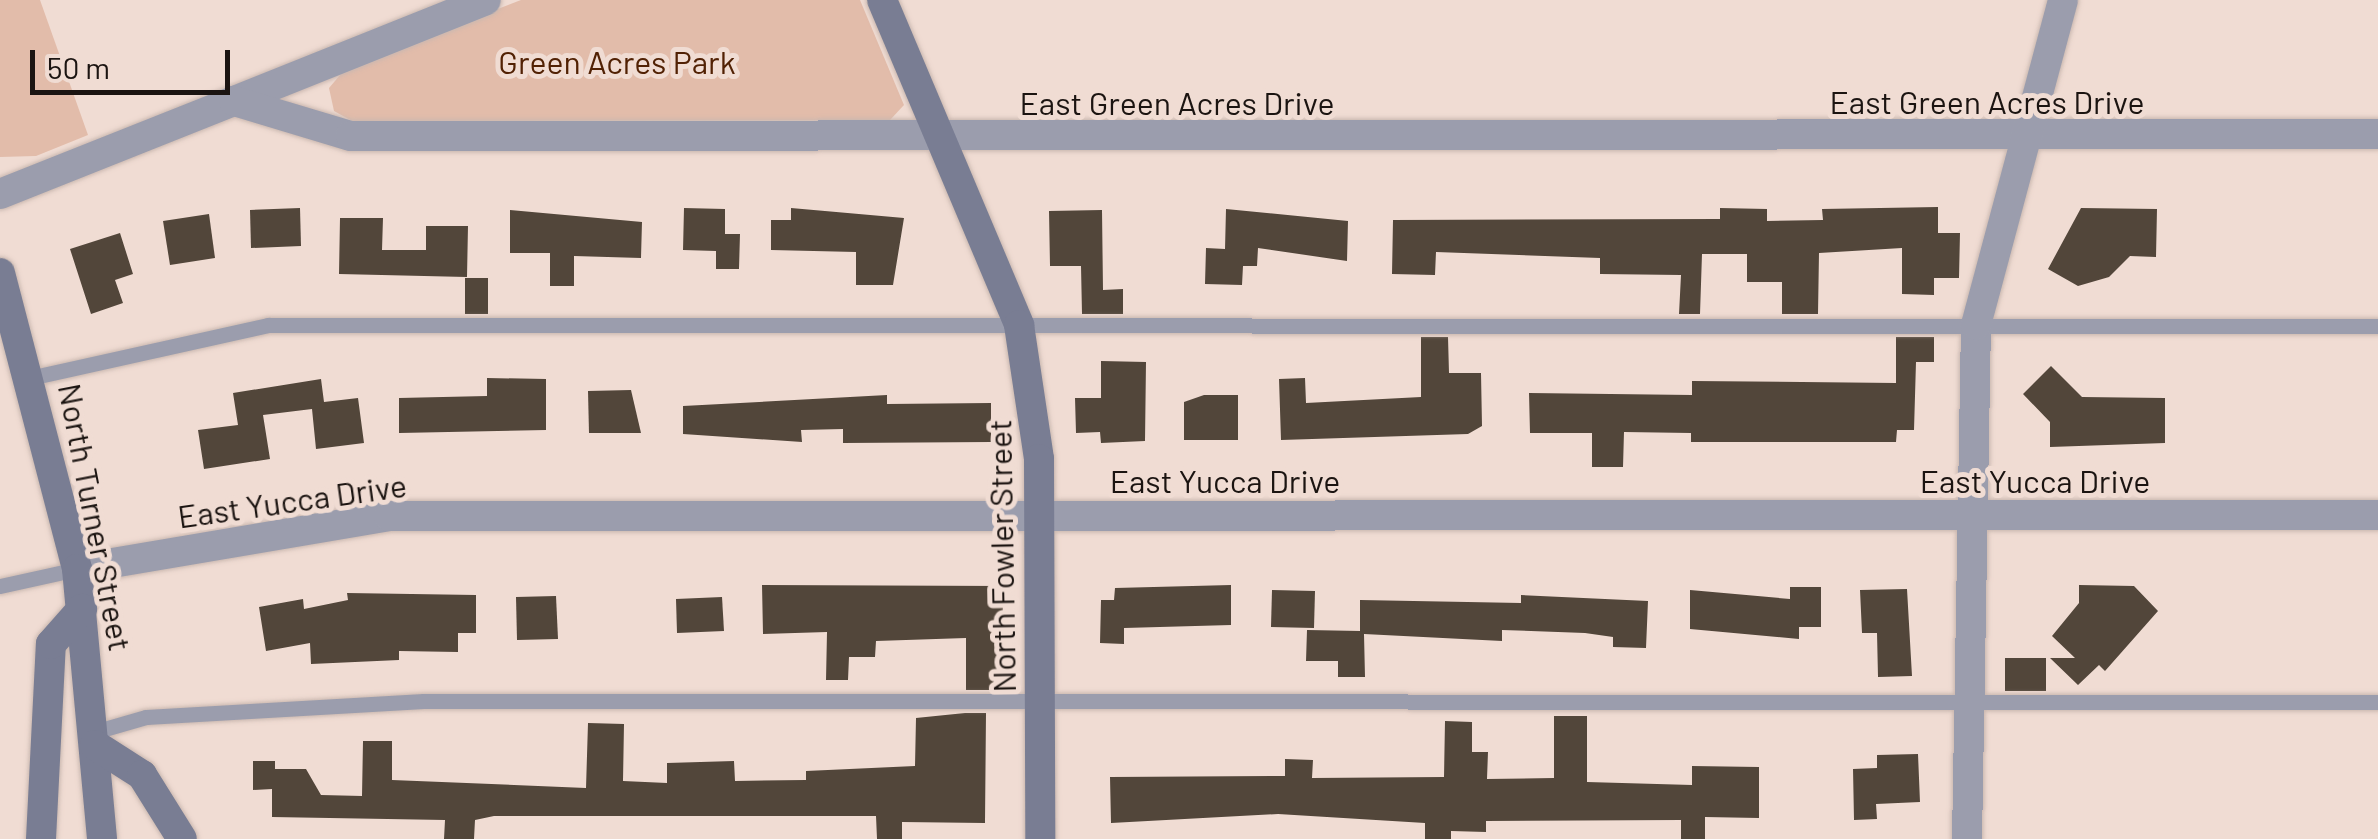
<!DOCTYPE html>
<style>
body{margin:0}
#map{position:relative;width:2378px;height:839px;overflow:hidden;background:#f0dcd3;font-family:Barlow,sans-serif}
div>[style]{position:absolute}
.green>*{inset:0;background:#e2bcaa}
.building>*{inset:0;background:#52463a}
.roads{filter:drop-shadow(0 0 2px #cab8b0) drop-shadow(0 0 2px #cab8b0)}
.lane>*{height:15px;margin:-7.5px;padding:0 7.5px;transform-origin:7.5px;border-radius:7.5px;background:#9b9dad}
.street>*{height:30px;margin:-15px;padding:0 15px;transform-origin:15px;border-radius:15px;background:#9b9dad}
.secondary>*{height:30px;margin:-15px;padding:0 15px;transform-origin:15px;border-radius:15px;background:#797d93}
span{translate:-50% -50%;white-space:nowrap;text-align:center;line-height:1.15;-webkit-text-stroke:10px #f0dcd3;paint-order:stroke}
.park-label{font-size:32px;color:#512104}
.street-label{font-size:32px;color:#1b1411}
.scale{position:absolute;left:30px;top:50px;width:200px;height:45px;box-sizing:border-box;border:5px solid #1b1411;border-top:0;padding-left:12px;font-size:30px;line-height:35px;white-space:nowrap;color:#1b1411;-webkit-text-stroke:8px #f0dcd3;paint-order:stroke}
</style>
<div id="map">
<div class="green">
<div style="clip-path:polygon(0 0,40px 0,88px 135px,36px 156px,0 157px)"></div>
<div style="clip-path:polygon(521px 0,860px 0,904px 105px,890px 120px,352px 121px,334px 111px,329px 88px,346px 68px)"></div>
</div>
<div class="building">
<div style="clip-path:polygon(1938px 207px,1938px 233px,1960px 233px,1959px 278px,1934px 278px,1934px 295px,1902px 294px,1902px 248px,1819px 253px,1818px 314px,1782px 314px,1782px 282px,1747px 282px,1747px 254px,1702px 254px,1700px 314px,1679px 314px,1681px 275px,1600px 274px,1600px 258px,1436px 252px,1435px 275px,1392px 274px,1393px 220px,1720px 219px,1720px 208px,1767px 209px,1767px 221px,1823px 220px,1822px 209px)"></div>
<div style="clip-path:polygon(300px 208px,301px 246px,251px 248px,250px 210px)"></div>
<div style="clip-path:polygon(684px 208px,725px 209px,725px 234px,740px 234px,739px 269px,716px 269px,716px 251px,683px 250px)"></div>
<div style="clip-path:polygon(791px 208px,904px 218px,893px 285px,856px 285px,856px 252px,771px 250px,771px 220px,791px 220px)"></div>
<div style="clip-path:polygon(2081px 208px,2157px 209px,2156px 257px,2130px 256px,2109px 277px,2078px 286px,2048px 269px)"></div>
<div style="clip-path:polygon(1226px 209px,1348px 221px,1347px 261px,1258px 248px,1257px 266px,1243px 266px,1242px 285px,1205px 284px,1206px 248px,1225px 249px)"></div>
<div style="clip-path:polygon(510px 210px,642px 222px,641px 258px,574px 256px,574px 286px,550px 286px,550px 253px,510px 253px)"></div>
<div style="clip-path:polygon(1102px 210px,1103px 290px,1123px 289px,1123px 314px,1082px 314px,1081px 266px,1050px 266px,1049px 211px)"></div>
<div style="clip-path:polygon(209px 214px,215px 258px,170px 265px,163px 221px)"></div>
<div style="clip-path:polygon(340px 218px,383px 218px,382px 250px,426px 250px,426px 226px,468px 226px,467px 277px,339px 274px)"></div>
<div style="clip-path:polygon(120px 233px,133px 274px,115px 280px,123px 303px,91px 314px,70px 249px)"></div>
<div style="clip-path:polygon(465px 278px,488px 278px,488px 314px,465px 314px)"></div>
<div style="clip-path:polygon(1421px 337px,1448px 337px,1449px 373px,1481px 373px,1482px 426px,1468px 434px,1281px 440px,1279px 379px,1305px 378px,1306px 403px,1421px 397px)"></div>
<div style="clip-path:polygon(1896px 337px,1934px 337px,1934px 362px,1916px 362px,1914px 430px,1897px 430px,1896px 442px,1691px 442px,1691px 433px,1624px 432px,1623px 467px,1592px 467px,1592px 433px,1530px 433px,1529px 393px,1692px 395px,1692px 381px,1896px 383px)"></div>
<div style="clip-path:polygon(1101px 361px,1146px 362px,1145px 441px,1101px 443px,1100px 432px,1076px 433px,1075px 398px,1101px 398px)"></div>
<div style="clip-path:polygon(2051px 366px,2082px 397px,2165px 398px,2165px 443px,2050px 447px,2050px 422px,2023px 394px)"></div>
<div style="clip-path:polygon(487px 378px,546px 379px,546px 430px,399px 433px,399px 398px,487px 396px)"></div>
<div style="clip-path:polygon(321px 379px,324px 402px,358px 398px,364px 443px,316px 449px,312px 409px,263px 415px,270px 459px,204px 469px,198px 430px,238px 425px,233px 393px)"></div>
<div style="clip-path:polygon(631px 390px,641px 433px,589px 433px,588px 391px)"></div>
<div style="clip-path:polygon(887px 395px,887px 404px,991px 403px,991px 442px,843px 443px,843px 429px,801px 430px,802px 442px,683px 434px,683px 406px)"></div>
<div style="clip-path:polygon(1204px 395px,1238px 395px,1238px 440px,1184px 440px,1184px 402px)"></div>
<div style="clip-path:polygon(762px 585px,1003px 586px,1002px 690px,966px 690px,966px 638px,876px 641px,875px 657px,849px 657px,848px 680px,826px 680px,827px 632px,763px 634px)"></div>
<div style="clip-path:polygon(1231px 585px,1231px 625px,1124px 628px,1124px 644px,1100px 643px,1101px 600px,1114px 600px,1115px 588px)"></div>
<div style="clip-path:polygon(2079px 585px,2134px 586px,2158px 611px,2105px 671px,2099px 665px,2078px 685px,2050px 658px,2075px 658px,2052px 636px,2079px 603px)"></div>
<div style="clip-path:polygon(1790px 587px,1821px 587px,1821px 627px,1799px 627px,1799px 639px,1690px 629px,1690px 590px,1790px 599px)"></div>
<div style="clip-path:polygon(1907px 589px,1912px 676px,1878px 677px,1877px 633px,1862px 633px,1860px 590px)"></div>
<div style="clip-path:polygon(1272px 590px,1315px 591px,1314px 628px,1271px 627px)"></div>
<div style="clip-path:polygon(347px 593px,476px 595px,476px 633px,458px 633px,458px 652px,399px 651px,399px 660px,311px 664px,310px 643px,266px 651px,259px 607px,303px 599px,304px 609px,348px 600px)"></div>
<div style="clip-path:polygon(1521px 595px,1648px 601px,1646px 648px,1613px 647px,1613px 637px,1585px 633px,1502px 630px,1502px 641px,1364px 634px,1365px 677px,1338px 677px,1338px 661px,1306px 661px,1307px 630px,1360px 631px,1360px 600px,1521px 603px)"></div>
<div style="clip-path:polygon(556px 596px,558px 639px,517px 640px,516px 597px)"></div>
<div style="clip-path:polygon(722px 597px,724px 631px,677px 633px,676px 599px)"></div>
<div style="clip-path:polygon(2005px 658px,2046px 658px,2046px 691px,2005px 691px)"></div>
<div style="clip-path:polygon(965px 713px,986px 713px,985px 823px,902px 822px,902px 839px,877px 839px,876px 816px,494px 816px,475px 820px,474px 839px,444px 839px,445px 820px,272px 817px,272px 789px,253px 790px,253px 761px,275px 761px,275px 769px,306px 769px,321px 795px,362px 796px,363px 741px,392px 741px,392px 780px,586px 788px,588px 723px,624px 724px,623px 781px,667px 783px,667px 763px,734px 761px,735px 781px,806px 780px,806px 771px,915px 766px,916px 718px)"></div>
<div style="clip-path:polygon(1554px 716px,1587px 716px,1587px 782px,1692px 785px,1692px 766px,1759px 767px,1759px 818px,1705px 817px,1705px 839px,1681px 839px,1681px 820px,1486px 821px,1486px 832px,1451px 831px,1451px 839px,1425px 839px,1425px 823px,1278px 814px,1111px 823px,1110px 777px,1285px 776px,1285px 759px,1313px 760px,1312px 778px,1444px 777px,1445px 721px,1472px 722px,1472px 752px,1488px 752px,1487px 779px,1554px 778px)"></div>
<div style="clip-path:polygon(1918px 754px,1920px 802px,1876px 804px,1877px 819px,1854px 820px,1853px 769px,1877px 768px,1877px 755px)"></div>
</div>
<div class="roads">
<div class="lane">
<div style="left:34px;top:377px;width:240px;rotate:-12.5deg"></div>
<div style="left:268px;top:325px;width:2110px;rotate:0.03deg"></div>
<div style="left:0;top:586px;width:79px;rotate:-12.4deg"></div>
<div style="left:94px;top:732px;width:54px;rotate:-16.1deg"></div>
<div style="left:146px;top:717px;width:278px;rotate:-3.3deg"></div>
<div style="left:424px;top:701px;width:1954px;rotate:0.03deg"></div>
</div>
<div class="street">
<div style="left:234px;top:101px;width:271px;rotate:-21.8deg"></div>
<div style="left:0;top:194px;width:252px;rotate:-21.7deg"></div>
<div style="left:234px;top:101px;width:122px;rotate:16.7deg"></div>
<div style="left:351px;top:136px;width:2027px;rotate:-0.06deg"></div>
<div style="left:77px;top:569px;width:316px;rotate:-9.6deg"></div>
<div style="left:389px;top:516px;width:1989px;rotate:-0.03deg"></div>
<div style="left:1967px;top:839px;width:514px;rotate:-89deg"></div>
<div style="left:1976px;top:325px;width:336px;rotate:-75deg"></div>
</div>
<div class="secondary">
<div style="left:882px;top:0;width:353px;rotate:67.1deg"></div>
<div style="left:1019px;top:325px;width:135px;rotate:81.5deg"></div>
<div style="left:1039px;top:459px;width:380px;rotate:89.8deg"></div>
<div style="left:0;top:273px;width:306px;rotate:75.4deg"></div>
<div style="left:77px;top:569px;width:271px;rotate:84.7deg"></div>
<div style="left:95px;top:745px;width:56px;rotate:32.6deg"></div>
<div style="left:142px;top:775px;width:75px;rotate:58deg"></div>
<div style="left:41px;top:839px;width:195px;rotate:-87.1deg"></div>
<div style="left:51px;top:644px;width:47px;rotate:-48.5deg"></div>
</div>
</div>
<div class="park-label">
<span style="left:617px;top:61px">Green Acres Park</span>
</div>
<div class="street-label">
<span style="left:1987px;top:101px">East Green Acres Drive</span>
<span style="left:1177px;top:102px">East Green Acres Drive</span>
<span style="left:1225px;top:480px">East Yucca Drive</span>
<span style="left:2035px;top:480px">East Yucca Drive</span>
<span style="left:292px;top:500px;rotate:-8deg">East Yucca Drive</span>
<span style="left:96px;top:517px;rotate:79deg">North Turner Street</span>
<span style="left:1001px;top:556px;rotate:-91deg">North Fowler Street</span>
</div>
<div class="scale">50 m</div>
</div>
